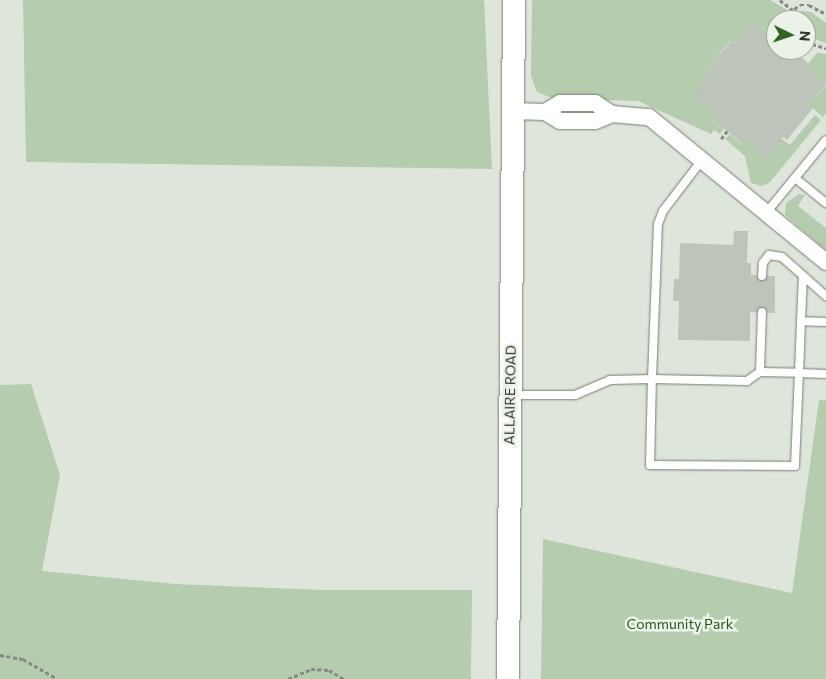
<!DOCTYPE html>
<style>
body{margin:0}
#map{position:relative;width:826px;height:679px;overflow:hidden;background:#dee6db;font-family:Commissioner,sans-serif}
div>[style]{position:absolute}
.green>*{inset:0;background:#b5ccae}
.building>*{inset:0;background:#bdc5bb}
.path>*{height:2.5px;margin-top:-1.25px;transform-origin:0;background:repeating-linear-gradient(90deg,#858a83 0 4px,transparent 0 6.5px)}
.roads{filter:drop-shadow(0 0 1px #767d74) drop-shadow(0 0 1px #767d74)}
.lane>*{height:8px;margin:-4px;padding:0 4px;transform-origin:4px;border-radius:4px;background:#fff}
.street>*{height:16px;margin:-8px;padding:0 8px;transform-origin:8px;border-radius:8px;background:#fff}
.secondary>*{height:22px;margin:-11px;padding:0 11px;transform-origin:11px;border-radius:11px;background:#fff}
span{translate:-50% -50%;white-space:nowrap;text-align:center;line-height:1.15;-webkit-text-stroke:5px #ebf3e9;paint-order:stroke}
.street-label{font-size:14px;color:#323531}
.park-label{font-size:14px;color:#275415}
.north{position:absolute;left:766px;top:10px;width:50px;height:50px;box-sizing:border-box;background:#ebf3e9;border:1px solid #a1a79f;border-radius:50%;rotate:94deg;font-size:14px;font-weight:700;line-height:20px;text-align:center;color:#323531}
.north::after{content:'';display:block;margin:auto;width:18px;height:22px;background:#346424;clip-path:polygon(50% 0,100% 100%,50% 72%,0 100%)}
</style>
<div id="map">
<div class="green">
<div style="clip-path:polygon(23px 0,484px 0,492px 169px,26px 162px)"></div>
<div style="clip-path:polygon(532px 0,770px 0,787px 10px,784px 20px,776px 20px,773px 40px,752px 23px,734px 44px,730px 41px,706px 71px,709px 74px,692px 96px,713px 113px,710px 117px,724px 129px,720px 134px,714px 130px,711px 134px,638px 101px,552px 98px,537px 92px,531px 76px)"></div>
<div style="clip-path:polygon(802px 11px,811px 12px,826px 23px,826px 43px,806px 36px,806px 20px,796px 20px,797px 13px)"></div>
<div style="clip-path:polygon(817px 53px,826px 54px,826px 84px,805px 67px)"></div>
<div style="clip-path:polygon(826px 85px,826px 113px,823px 117px,809px 105px)"></div>
<div style="clip-path:polygon(815px 115px,821px 120px,770px 182px,762px 186px,751px 183px,745px 156px,725px 139px,730px 134px,741px 143px,745px 140px,782px 139px,790px 145px)"></div>
<div style="clip-path:polygon(799px 194px,805px 195px,798px 206px,826px 228px,826px 250px,785px 215px,786px 203px)"></div>
<div style="clip-path:polygon(31px 384px,60px 475px,42px 571px,175px 584px,325px 590px,472px 590px,471px 679px,0 679px,0 385px)"></div>
<div style="clip-path:polygon(819px 400px,826px 400px,826px 679px,541px 679px,543px 539px,792px 593px)"></div>
</div>
<div class="building">
<div style="clip-path:polygon(752px 22px,773px 40px,776px 37px,776px 50px,793px 50px,808px 63px,805px 67px,826px 84px,809px 105px,813px 108px,787px 140px,783px 137px,766px 158px,745px 140px,742px 143px,727px 131px,710px 117px,713px 113px,692px 96px,709px 74px,706px 71px,731px 41px,734px 44px)"></div>
<div style="clip-path:polygon(734px 231px,748px 231px,747px 263px,751px 263px,751px 275px,775px 276px,775px 313px,750px 312px,750px 341px,678px 340px,679px 301px,673px 301px,674px 279px,679px 279px,680px 243px,733px 245px)"></div>
</div>
<div class="path">
<div style="left:780px;top:0;width:16px;rotate:38deg"></div>
<div style="left:791px;top:20px;width:11px;rotate:-75deg"></div>
<div style="left:794px;top:9px;width:7px;rotate:-34deg"></div>
<div style="left:800px;top:5px;width:9px"></div>
<div style="left:809px;top:5px;width:19px;rotate:28deg"></div>
<div style="left:806px;top:42px;width:21px;rotate:17deg"></div>
<div style="left:721px;top:139px;width:10px;rotate:-53deg"></div>
<div style="left:0;top:655px;width:23px;rotate:10deg"></div>
<div style="left:23px;top:659px;width:39px;rotate:30deg"></div>
<div style="left:288px;top:679px;width:25px;rotate:-23deg"></div>
<div style="left:311px;top:669px;width:18px;rotate:3deg"></div>
<div style="left:329px;top:670px;width:17px;rotate:31deg"></div>
</div>
<div class="roads">
<div class="lane">
<div style="left:795px;top:178px;width:40px;rotate:39deg"></div>
<div style="left:766px;top:213px;width:94px;rotate:-50.6deg"></div>
<div style="left:762px;top:276px;width:13px;rotate:-86deg"></div>
<div style="left:763px;top:263px;width:10px;rotate:-53deg"></div>
<div style="left:769px;top:255px;width:13px;rotate:9deg"></div>
<div style="left:782px;top:257px;width:59px;rotate:41.6deg"></div>
<div style="left:801px;top:321px;width:45px;rotate:-87.5deg"></div>
<div style="left:826px;top:322px;width:25px;rotate:-178deg"></div>
<div style="left:801px;top:321px;width:52px;rotate:92.2deg"></div>
<div style="left:799px;top:373px;width:93px;rotate:92.5deg"></div>
<div style="left:795px;top:466px;width:145px;rotate:-179.6deg"></div>
<div style="left:650px;top:465px;width:86px;rotate:-88.7deg"></div>
<div style="left:652px;top:379px;width:95px;rotate:1.2deg"></div>
<div style="left:747px;top:381px;width:16px;rotate:-35deg"></div>
<div style="left:760px;top:372px;width:39px;rotate:1deg"></div>
<div style="left:799px;top:373px;width:27px;rotate:2deg"></div>
<div style="left:760px;top:372px;width:60px;rotate:-88.1deg"></div>
<div style="left:512px;top:395px;width:63px"></div>
<div style="left:575px;top:395px;width:38px;rotate:-23deg"></div>
<div style="left:610px;top:380px;width:42px;rotate:-1.4deg"></div>
<div style="left:652px;top:379px;width:155px;rotate:-87.8deg"></div>
<div style="left:658px;top:224px;width:14px;rotate:-69deg"></div>
<div style="left:663px;top:211px;width:64px;rotate:-52.6deg"></div>
</div>
<div class="street">
<div style="left:513px;top:111px;width:32px;rotate:2deg"></div>
<div style="left:545px;top:112px;width:17px;rotate:31deg"></div>
<div style="left:560px;top:121px;width:35px"></div>
<div style="left:595px;top:121px;width:18px;rotate:-22deg"></div>
<div style="left:612px;top:114px;width:37px;rotate:5deg"></div>
<div style="left:649px;top:117px;width:229px;rotate:39.3deg"></div>
<div style="left:545px;top:112px;width:17px;rotate:-31deg"></div>
<div style="left:560px;top:103px;width:35px"></div>
<div style="left:595px;top:103px;width:20px;rotate:33deg"></div>
</div>
<div class="secondary">
<div style="left:508px;top:679px;width:679px;rotate:-89.49deg"></div>
</div>
</div>
<div class="street-label">
<span style="left:510px;top:395px;rotate:-89deg">ALLAIRE ROAD</span>
</div>
<div class="park-label">
<span style="left:680px;top:624px">Community Park</span>
</div>
<div class="north">N</div>
</div>
